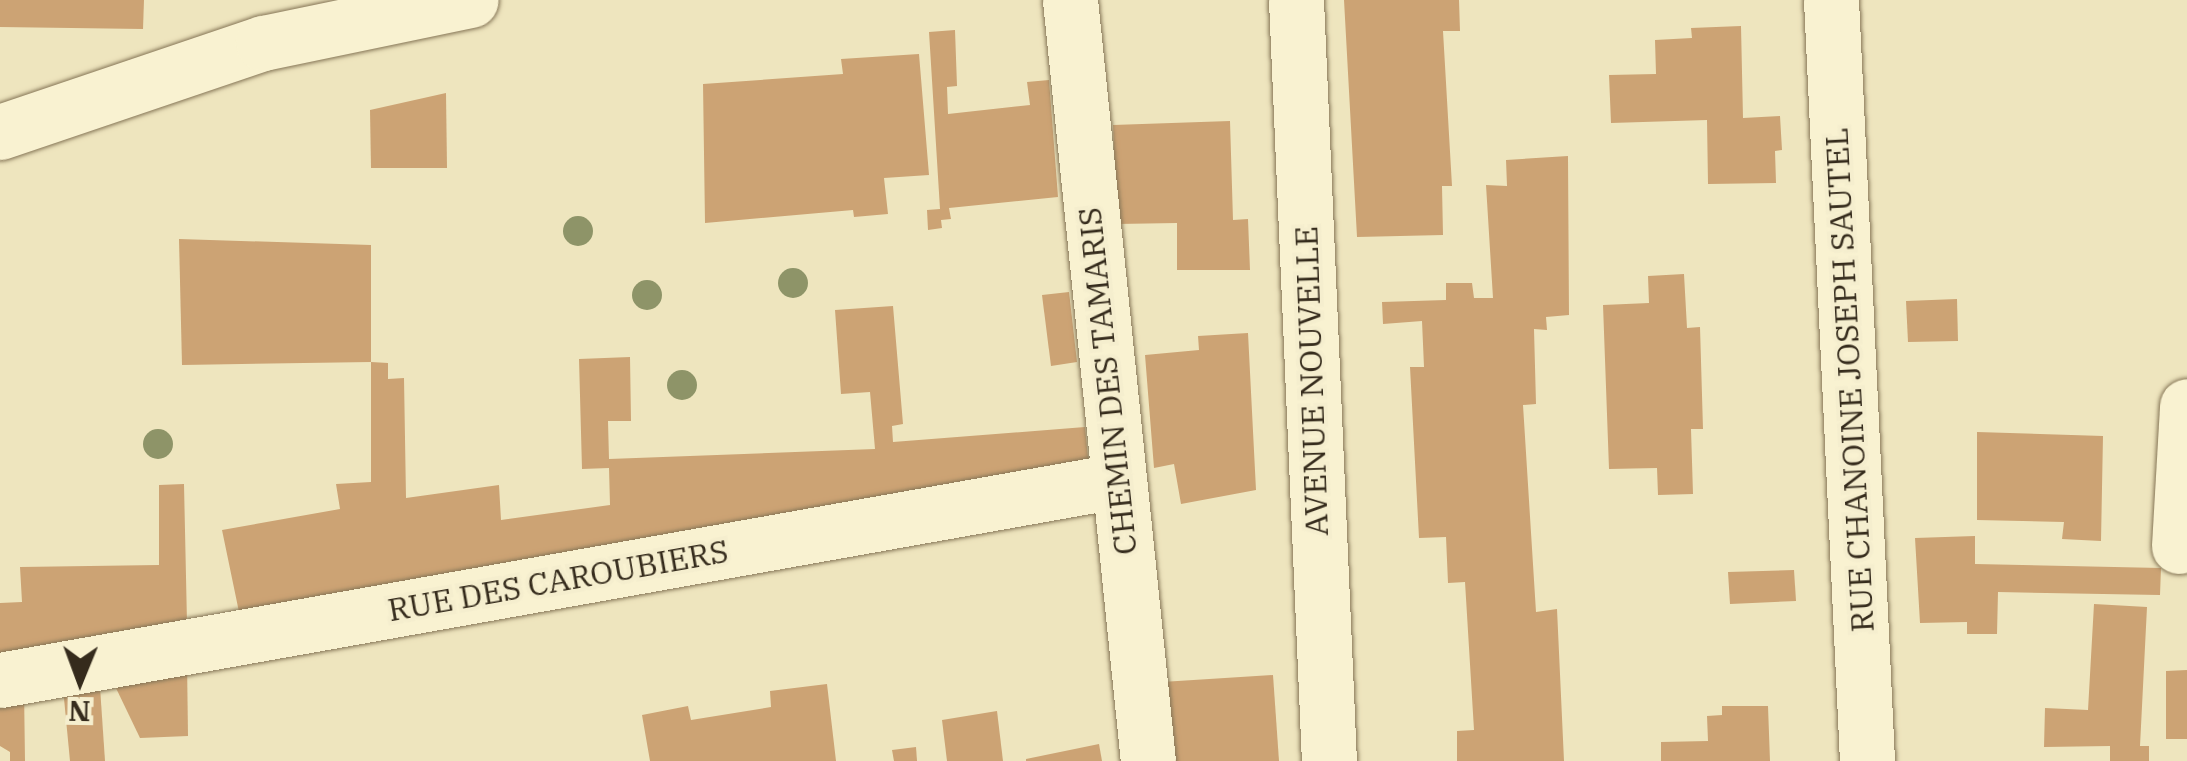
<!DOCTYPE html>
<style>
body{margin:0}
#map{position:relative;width:2187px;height:761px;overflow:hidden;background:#eee5be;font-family:"IBM Plex Serif",serif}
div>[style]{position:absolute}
.building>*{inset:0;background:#cca374}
.roads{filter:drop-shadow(0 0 2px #867657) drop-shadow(0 0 2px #867657)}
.street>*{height:55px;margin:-27.5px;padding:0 27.5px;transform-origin:27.5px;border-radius:27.5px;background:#f9f2d1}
.trees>*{width:30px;height:30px;margin:-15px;border-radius:50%;background:#8e9468}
span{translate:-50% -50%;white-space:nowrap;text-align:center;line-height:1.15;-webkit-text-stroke:8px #f5eece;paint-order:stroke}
.street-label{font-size:32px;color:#352b1c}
.north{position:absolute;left:30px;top:631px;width:100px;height:100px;-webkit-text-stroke:8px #f5eece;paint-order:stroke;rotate:181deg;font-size:28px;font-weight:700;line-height:40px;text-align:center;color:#352b1c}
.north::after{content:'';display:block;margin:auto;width:35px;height:45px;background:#352b1c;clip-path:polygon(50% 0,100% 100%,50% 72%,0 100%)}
</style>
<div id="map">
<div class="building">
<div style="clip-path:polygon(0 0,144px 0,143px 29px,0 27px)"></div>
<div style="clip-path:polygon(1344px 0,1459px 0,1460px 31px,1443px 31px,1452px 186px,1442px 186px,1443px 235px,1357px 237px)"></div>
<div style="clip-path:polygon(1741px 26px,1743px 118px,1780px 116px,1782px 150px,1775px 151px,1776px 183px,1708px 184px,1707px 120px,1611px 123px,1609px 75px,1656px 74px,1655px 40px,1692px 38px,1691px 28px)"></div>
<div style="clip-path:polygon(955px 30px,957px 86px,947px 87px,948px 114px,1030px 105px,1027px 82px,1049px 80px,1058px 197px,949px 208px,951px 219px,941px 220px,942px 228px,928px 230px,927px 210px,940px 209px,929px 32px)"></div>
<div style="clip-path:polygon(919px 54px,929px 175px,884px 178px,888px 214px,854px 217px,853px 210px,705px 223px,703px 84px,843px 74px,841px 59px)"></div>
<div style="clip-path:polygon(446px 93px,447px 168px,371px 168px,370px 110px)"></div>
<div style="clip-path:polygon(1230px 121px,1233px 220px,1248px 219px,1250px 270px,1177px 270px,1177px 223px,1117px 224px,1113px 125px)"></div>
<div style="clip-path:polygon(1568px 156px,1569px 315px,1546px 317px,1547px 330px,1534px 329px,1536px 404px,1523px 405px,1536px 612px,1557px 609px,1564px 761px,1457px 761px,1457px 731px,1474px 730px,1465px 582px,1448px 583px,1446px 537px,1419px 538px,1410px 367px,1424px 367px,1422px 321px,1383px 324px,1382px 302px,1446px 300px,1446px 283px,1472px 283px,1474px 298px,1493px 298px,1486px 185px,1507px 186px,1506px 160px)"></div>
<div style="clip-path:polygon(179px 239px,371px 245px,371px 362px,182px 365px)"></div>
<div style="clip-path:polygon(1684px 274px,1687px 328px,1700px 327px,1703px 429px,1691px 429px,1693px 494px,1658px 495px,1657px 468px,1609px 469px,1603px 305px,1649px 303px,1648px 276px)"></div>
<div style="clip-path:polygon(1069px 292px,1077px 362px,1051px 366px,1042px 295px)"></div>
<div style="clip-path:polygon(1957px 299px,1958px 341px,1908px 342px,1906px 301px)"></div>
<div style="clip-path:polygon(893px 306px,903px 424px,892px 426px,893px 442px,1085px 427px,1089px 468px,239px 612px,222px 530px,340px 509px,336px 484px,371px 482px,371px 362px,388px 363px,388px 379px,404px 378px,406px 498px,499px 485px,501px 520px,610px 505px,609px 468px,582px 469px,579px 359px,630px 357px,631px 421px,608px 421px,609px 459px,875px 449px,870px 392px,841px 394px,835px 310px)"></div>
<div style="clip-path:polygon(1248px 333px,1256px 490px,1181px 504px,1174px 464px,1154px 468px,1145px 355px,1199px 350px,1198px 336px)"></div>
<div style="clip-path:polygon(1977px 432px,2103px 436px,2101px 541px,2062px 539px,2064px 522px,1977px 520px)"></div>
<div style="clip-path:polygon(184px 484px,187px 623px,0 659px,0 603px,22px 602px,20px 567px,159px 565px,159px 485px)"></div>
<div style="clip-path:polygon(1975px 536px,1975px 564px,2161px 568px,2160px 595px,1998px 592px,1997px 634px,1967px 634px,1967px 622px,1920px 623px,1915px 538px)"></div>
<div style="clip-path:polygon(1794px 570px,1796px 601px,1730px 604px,1728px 572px)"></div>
<div style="clip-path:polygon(2094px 604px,2147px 607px,2140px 746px,2149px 746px,2149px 761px,2110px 761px,2110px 746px,2044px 747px,2045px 708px,2088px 710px)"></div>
<div style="clip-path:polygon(187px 662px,188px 736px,140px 738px,115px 686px)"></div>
<div style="clip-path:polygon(2187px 670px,2187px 739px,2166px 739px,2166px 671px)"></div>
<div style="clip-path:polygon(1273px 675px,1279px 761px,1172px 761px,1162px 682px)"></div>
<div style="clip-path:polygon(827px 684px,836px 761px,650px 761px,642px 715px,688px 706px,691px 720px,771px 707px,770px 691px)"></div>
<div style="clip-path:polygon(100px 687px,105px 761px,70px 761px,63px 688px)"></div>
<div style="clip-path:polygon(24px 689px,25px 761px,10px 761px,10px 752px,0 746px,0 693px)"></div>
<div style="clip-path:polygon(1722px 706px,1768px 706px,1770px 761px,1661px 761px,1661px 742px,1708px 741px,1707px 716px,1722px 715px)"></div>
<div style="clip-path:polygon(997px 711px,1003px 761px,947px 761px,942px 720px)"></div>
<div style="clip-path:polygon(1099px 744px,1102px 761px,1026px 761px,1026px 759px)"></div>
<div style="clip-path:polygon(916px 747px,917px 761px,894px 761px,892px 750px)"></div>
</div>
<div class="roads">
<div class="street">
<div style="left:1070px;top:0;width:765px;rotate:84.15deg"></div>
<div style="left:1296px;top:0;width:762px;rotate:87.52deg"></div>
<div style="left:1831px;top:0;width:762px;rotate:87.29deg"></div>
<div style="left:0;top:132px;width:278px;rotate:-18.7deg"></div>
<div style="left:263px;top:43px;width:212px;rotate:-11.7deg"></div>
<div style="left:2179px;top:546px;width:140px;rotate:-86.7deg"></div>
<div style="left:0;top:680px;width:1134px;rotate:-10.11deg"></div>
</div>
</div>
<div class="trees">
<div style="left:578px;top:231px"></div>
<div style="left:793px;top:283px"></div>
<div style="left:647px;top:295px"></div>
<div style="left:682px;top:385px"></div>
<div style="left:158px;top:444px"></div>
</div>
<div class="street-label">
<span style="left:1849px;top:380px;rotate:-93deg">RUE CHANOINE JOSEPH SAUTEL</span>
<span style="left:1107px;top:381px;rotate:-96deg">CHEMIN DES TAMARIS</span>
<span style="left:1311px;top:381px;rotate:-92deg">AVENUE NOUVELLE</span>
<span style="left:558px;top:580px;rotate:-10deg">RUE DES CAROUBIERS</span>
</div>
<div class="north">N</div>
</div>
